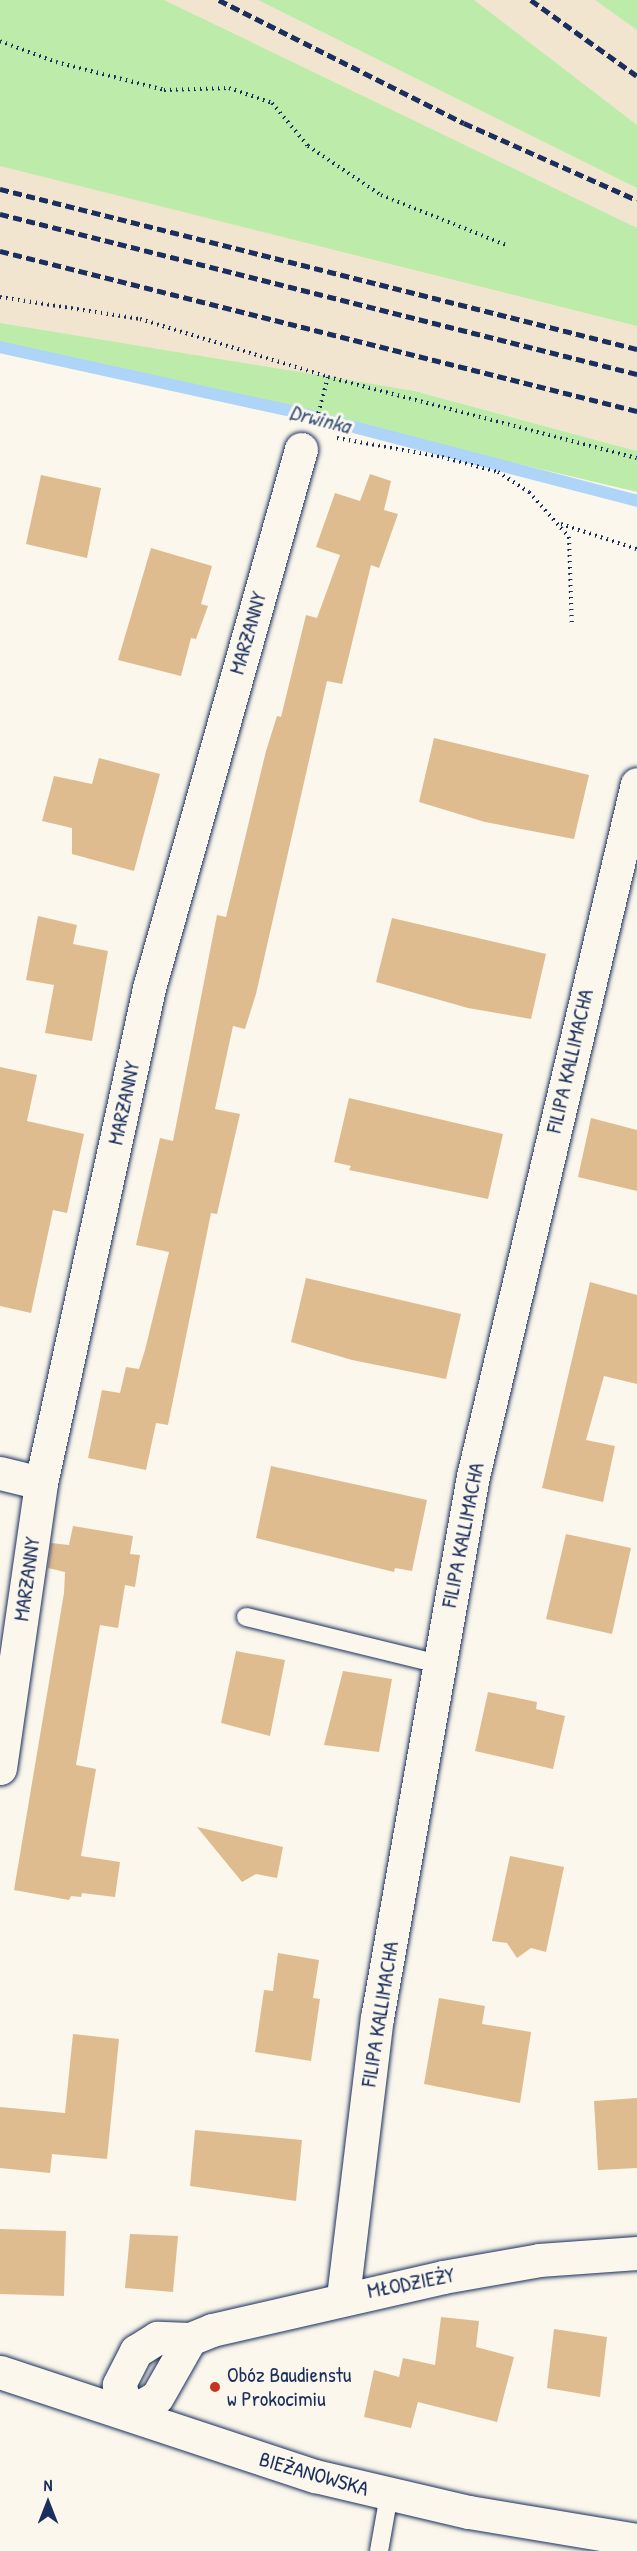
<!DOCTYPE html>
<meta charset="utf-8">
<style>
body{margin:0}
#map{position:relative;width:637px;height:2551px;overflow:hidden;background:#fbf7ec;font-family:"Patrick Hand",sans-serif}
div>[style]{position:absolute}
.built>*{inset:0;background:#f2e5d0}
.green>*{inset:0;background:#bdecaa}
.stream>*{height:12px;margin:-6px;padding:0 6px;transform-origin:6px;border-radius:6px;background:#aed4f7}
.building>*{inset:0;background:#debc90}
.path>*{height:4px;margin-top:-2px;transform-origin:0;background:repeating-linear-gradient(90deg,#1b2f5e 0 1.5px,transparent 0 6px)}
.roads{filter:drop-shadow(0 0 2px #1b2f5e) drop-shadow(0 0 2px #1b2f5e)}
.service>*{height:18px;margin:-9px;padding:0 9px;transform-origin:9px;border-radius:9px;background:#fbf7ec}
.minor>*{height:33px;margin:-16.5px;padding:0 16.5px;transform-origin:16.5px;border-radius:16.5px;background:#fbf7ec}
.tertiary>*{height:33px;margin:-16.5px;padding:0 16.5px;transform-origin:16.5px;border-radius:16.5px;background:#fbf7ec}
.rail>*{height:4.5px;margin-top:-2.25px;transform-origin:0;background:repeating-linear-gradient(90deg,#1b2f5e 0 9px,transparent 0 13.5px)}
.dots>*{width:16px;height:16px;translate:-50% -50%;box-sizing:border-box;border:3px solid #fbf7ec;border-radius:50%}
span{translate:-50% -50%;white-space:nowrap;text-align:center;line-height:1.15;-webkit-text-stroke:6px #fbf7ec;paint-order:stroke}
.street-label{font-size:21px;color:#1b2f5e}
.poi-label{font-size:21px;color:#1b2f5e}
.left{translate:0 -50%;text-align:left}
.water-label{font-size:22px;color:#405884;font-style:italic}
.north{position:absolute;left:18px;top:2473px;width:60px;height:60px;-webkit-text-stroke:4px #fbf7ec;paint-order:stroke;rotate:0deg;font-size:16px;font-weight:700;line-height:24px;text-align:center;color:#1b2f5e}
.north::after{content:'';display:block;margin:auto;width:21px;height:27px;background:#1b2f5e;clip-path:polygon(50% 0,100% 100%,50% 72%,0 100%)}
</style>
<div id="map">
<div class="built">
<div style="clip-path:polygon(0 0,637px 0,637px 451px,415px 391px,0 327px)"></div>
</div>
<div class="green">
<div style="clip-path:polygon(0 0,164px 0,637px 228px,637px 326px,0 166px)"></div>
<div style="clip-path:polygon(258px 0,474px 0,637px 125px,637px 188px)"></div>
<div style="clip-path:polygon(595px 0,637px 0,637px 30px)"></div>
<div style="clip-path:polygon(0 323px,415px 391px,637px 451px,637px 492px,0 342px)"></div>
</div>
<div class="stream">
<div style="left:0;top:347px;width:307px;rotate:12.4deg"></div>
<div style="left:300px;top:413px;width:348px;rotate:14.6deg"></div>
</div>
<div class="building">
<div style="clip-path:polygon(370px 474px,391px 481px,384px 510px,398px 514px,379px 568px,371px 565px,342px 684px,327px 681px,256px 994px,245px 1029px,233px 1026px,215px 1109px,240px 1114px,217px 1214px,211px 1213px,168px 1425px,156px 1423px,146px 1470px,88px 1458px,102px 1390px,120px 1393px,126px 1367px,139px 1369px,145px 1350px,169px 1252px,136px 1245px,160px 1138px,173px 1141px,217px 915px,226px 917px,266px 751px,277px 716px,281px 717px,306px 615px,317px 618px,340px 555px,316px 547px,335px 493px,360px 501px)"></div>
<div style="clip-path:polygon(41px 475px,101px 488px,87px 558px,26px 544px)"></div>
<div style="clip-path:polygon(151px 548px,212px 566px,201px 604px,208px 606px,196px 639px,191px 638px,181px 676px,118px 660px)"></div>
<div style="clip-path:polygon(434px 738px,589px 775px,574px 839px,485px 822px,419px 802px)"></div>
<div style="clip-path:polygon(99px 758px,160px 774px,134px 871px,72px 854px,72px 828px,42px 821px,54px 776px,92px 784px)"></div>
<div style="clip-path:polygon(38px 916px,77px 925px,73px 944px,108px 951px,92px 1041px,45px 1033px,54px 985px,26px 980px)"></div>
<div style="clip-path:polygon(392px 918px,546px 954px,531px 1019px,468px 1008px,376px 982px)"></div>
<div style="clip-path:polygon(0 1067px,37px 1075px,27px 1121px,84px 1134px,67px 1213px,53px 1210px,31px 1313px,0 1306px)"></div>
<div style="clip-path:polygon(349px 1098px,503px 1134px,488px 1199px,349px 1170px,351px 1166px,334px 1162px)"></div>
<div style="clip-path:polygon(591px 1118px,637px 1130px,637px 1191px,578px 1177px)"></div>
<div style="clip-path:polygon(306px 1278px,461px 1314px,446px 1379px,352px 1360px,291px 1342px)"></div>
<div style="clip-path:polygon(590px 1282px,637px 1295px,637px 1384px,604px 1376px,586px 1440px,615px 1446px,603px 1502px,542px 1488px)"></div>
<div style="clip-path:polygon(271px 1466px,427px 1500px,412px 1571px,395px 1568px,394px 1572px,256px 1538px)"></div>
<div style="clip-path:polygon(73px 1526px,133px 1536px,130px 1554px,140px 1555px,135px 1587px,125px 1585px,118px 1628px,100px 1625px,76px 1765px,96px 1769px,81px 1856px,120px 1862px,115px 1897px,82px 1893px,81px 1897px,71px 1896px,69px 1900px,14px 1890px,64px 1593px,65px 1572px,48px 1568px,51px 1543px,69px 1545px)"></div>
<div style="clip-path:polygon(566px 1534px,631px 1548px,612px 1634px,546px 1619px)"></div>
<div style="clip-path:polygon(236px 1651px,285px 1660px,270px 1736px,221px 1723px)"></div>
<div style="clip-path:polygon(343px 1671px,392px 1679px,379px 1752px,324px 1745px)"></div>
<div style="clip-path:polygon(488px 1692px,537px 1702px,536px 1709px,565px 1716px,553px 1769px,475px 1751px)"></div>
<div style="clip-path:polygon(197px 1827px,283px 1847px,277px 1878px,256px 1874px,242px 1882px)"></div>
<div style="clip-path:polygon(510px 1856px,564px 1867px,546px 1952px,531px 1948px,517px 1958px,507px 1943px,492px 1941px)"></div>
<div style="clip-path:polygon(278px 1953px,319px 1960px,313px 1998px,320px 1999px,311px 2061px,255px 2052px,264px 1990px,273px 1991px)"></div>
<div style="clip-path:polygon(439px 1998px,485px 2006px,482px 2024px,531px 2032px,520px 2103px,424px 2084px)"></div>
<div style="clip-path:polygon(73px 2034px,119px 2039px,107px 2159px,52px 2154px,50px 2173px,0 2168px,0 2107px,65px 2113px)"></div>
<div style="clip-path:polygon(637px 2098px,637px 2168px,598px 2170px,594px 2101px)"></div>
<div style="clip-path:polygon(195px 2130px,302px 2140px,296px 2201px,190px 2186px)"></div>
<div style="clip-path:polygon(0 2229px,66px 2231px,64px 2296px,0 2294px)"></div>
<div style="clip-path:polygon(130px 2234px,178px 2236px,173px 2292px,125px 2288px)"></div>
<div style="clip-path:polygon(441px 2317px,479px 2321px,476px 2347px,514px 2357px,497px 2422px,418px 2402px,411px 2428px,364px 2417px,374px 2370px,399px 2377px,403px 2358px,435px 2365px)"></div>
<div style="clip-path:polygon(554px 2329px,607px 2337px,600px 2397px,547px 2388px)"></div>
</div>
<div class="path">
<div style="left:0;top:41px;width:60px;rotate:20.6deg"></div>
<div style="left:56px;top:62px;width:112px;rotate:14.5deg"></div>
<div style="left:164px;top:90px;width:65px;rotate:-1.8deg"></div>
<div style="left:229px;top:88px;width:46px;rotate:19.2deg"></div>
<div style="left:272px;top:103px;width:56px;rotate:50.1deg"></div>
<div style="left:308px;top:146px;width:88px;rotate:33.9deg"></div>
<div style="left:381px;top:195px;width:135px;rotate:21.8deg"></div>
<div style="left:0;top:297px;width:142px;rotate:8.9deg"></div>
<div style="left:140px;top:319px;width:197px;rotate:17.1deg"></div>
<div style="left:328px;top:377px;width:39px;rotate:105deg"></div>
<div style="left:328px;top:377px;width:319px;rotate:14.7deg"></div>
<div style="left:337px;top:438px;width:107px;rotate:10.3deg"></div>
<div style="left:442px;top:457px;width:58px;rotate:15deg"></div>
<div style="left:498px;top:472px;width:37px;rotate:33deg"></div>
<div style="left:529px;top:492px;width:60px;rotate:48.4deg"></div>
<div style="left:569px;top:537px;width:89px;rotate:88.1deg"></div>
<div style="left:561px;top:524px;width:80px;rotate:18.2deg"></div>
</div>
<div class="roads">
<div class="service">
<div style="left:246px;top:1617px;width:199px;rotate:13.7deg"></div>
<div style="left:379px;top:2551px;width:57px;rotate:-79.9deg"></div>
</div>
<div class="minor">
<div style="left:0;top:1473px;width:42px;rotate:13.7deg"></div>
<div style="left:0;top:1768px;width:288px;rotate:-81.8deg"></div>
<div style="left:41px;top:1483px;width:507px;rotate:-77.69deg"></div>
<div style="left:149px;top:988px;width:560px;rotate:-74.25deg"></div>
<div style="left:343px;top:2297px;width:281px;rotate:-83.1deg"></div>
<div style="left:377px;top:2018px;width:550px;rotate:-79.96deg"></div>
<div style="left:473px;top:1476px;width:711px;rotate:-76.67deg"></div>
<div style="left:190px;top:2339px;width:33px;rotate:-178deg"></div>
<div style="left:157px;top:2338px;width:25px;rotate:148deg"></div>
<div style="left:136px;top:2351px;width:38px;rotate:117deg"></div>
<div style="left:119px;top:2385px;width:30px;rotate:70deg"></div>
<div style="left:129px;top:2413px;width:32px;rotate:-30deg"></div>
<div style="left:157px;top:2397px;width:67px;rotate:-60.4deg"></div>
<div style="left:190px;top:2339px;width:24px;rotate:-22deg"></div>
<div style="left:212px;top:2330px;width:237px;rotate:-12.9deg"></div>
<div style="left:443px;top:2277px;width:97px;rotate:-10deg"></div>
<div style="left:539px;top:2260px;width:98px;rotate:-4.1deg"></div>
</div>
<div class="tertiary">
<div style="left:0;top:2372px;width:332px;rotate:18.3deg"></div>
<div style="left:315px;top:2476px;width:158px;rotate:13.2deg"></div>
<div style="left:469px;top:2512px;width:170px;rotate:9.5deg"></div>
</div>
</div>
<div class="rail">
<div style="left:219px;top:0;width:274px;rotate:26.7deg"></div>
<div style="left:464px;top:123px;width:189px;rotate:24deg"></div>
<div style="left:531px;top:0;width:130px;rotate:35.6deg"></div>
<div style="left:0;top:189px;width:657px;rotate:14.1deg"></div>
<div style="left:0;top:214px;width:657px;rotate:14.1deg"></div>
<div style="left:0;top:251px;width:657px;rotate:14.1deg"></div>
</div>
<div class="dots">
<div style="left:215px;top:2387px;background:#c8321e"></div>
</div>
<div class="street-label">
<span style="left:248px;top:633px;rotate:-74deg">MARZANNY</span>
<span style="left:570px;top:1061px;rotate:-77deg">FILIPA KALLIMACHA</span>
<span style="left:124px;top:1103px;rotate:-78deg">MARZANNY</span>
<span style="left:463px;top:1535px;rotate:-79deg">FILIPA KALLIMACHA</span>
<span style="left:27px;top:1579px;rotate:-82deg">MARZANNY</span>
<span style="left:380px;top:2014px;rotate:-81deg">FILIPA KALLIMACHA</span>
<span style="left:411px;top:2283px;rotate:-11deg">MŁODZIEŻY</span>
<span style="left:314px;top:2474px;rotate:16deg">BIEŻANOWSKA</span>
</div>
<div class="poi-label">
<span class="left" style="left:227px;top:2387px">Obóz Baudienstu<br>w Prokocimiu</span>
</div>
<div class="water-label">
<span style="left:320px;top:419px;rotate:14deg">Drwinka</span>
</div>
<div class="north">N</div>
</div>
